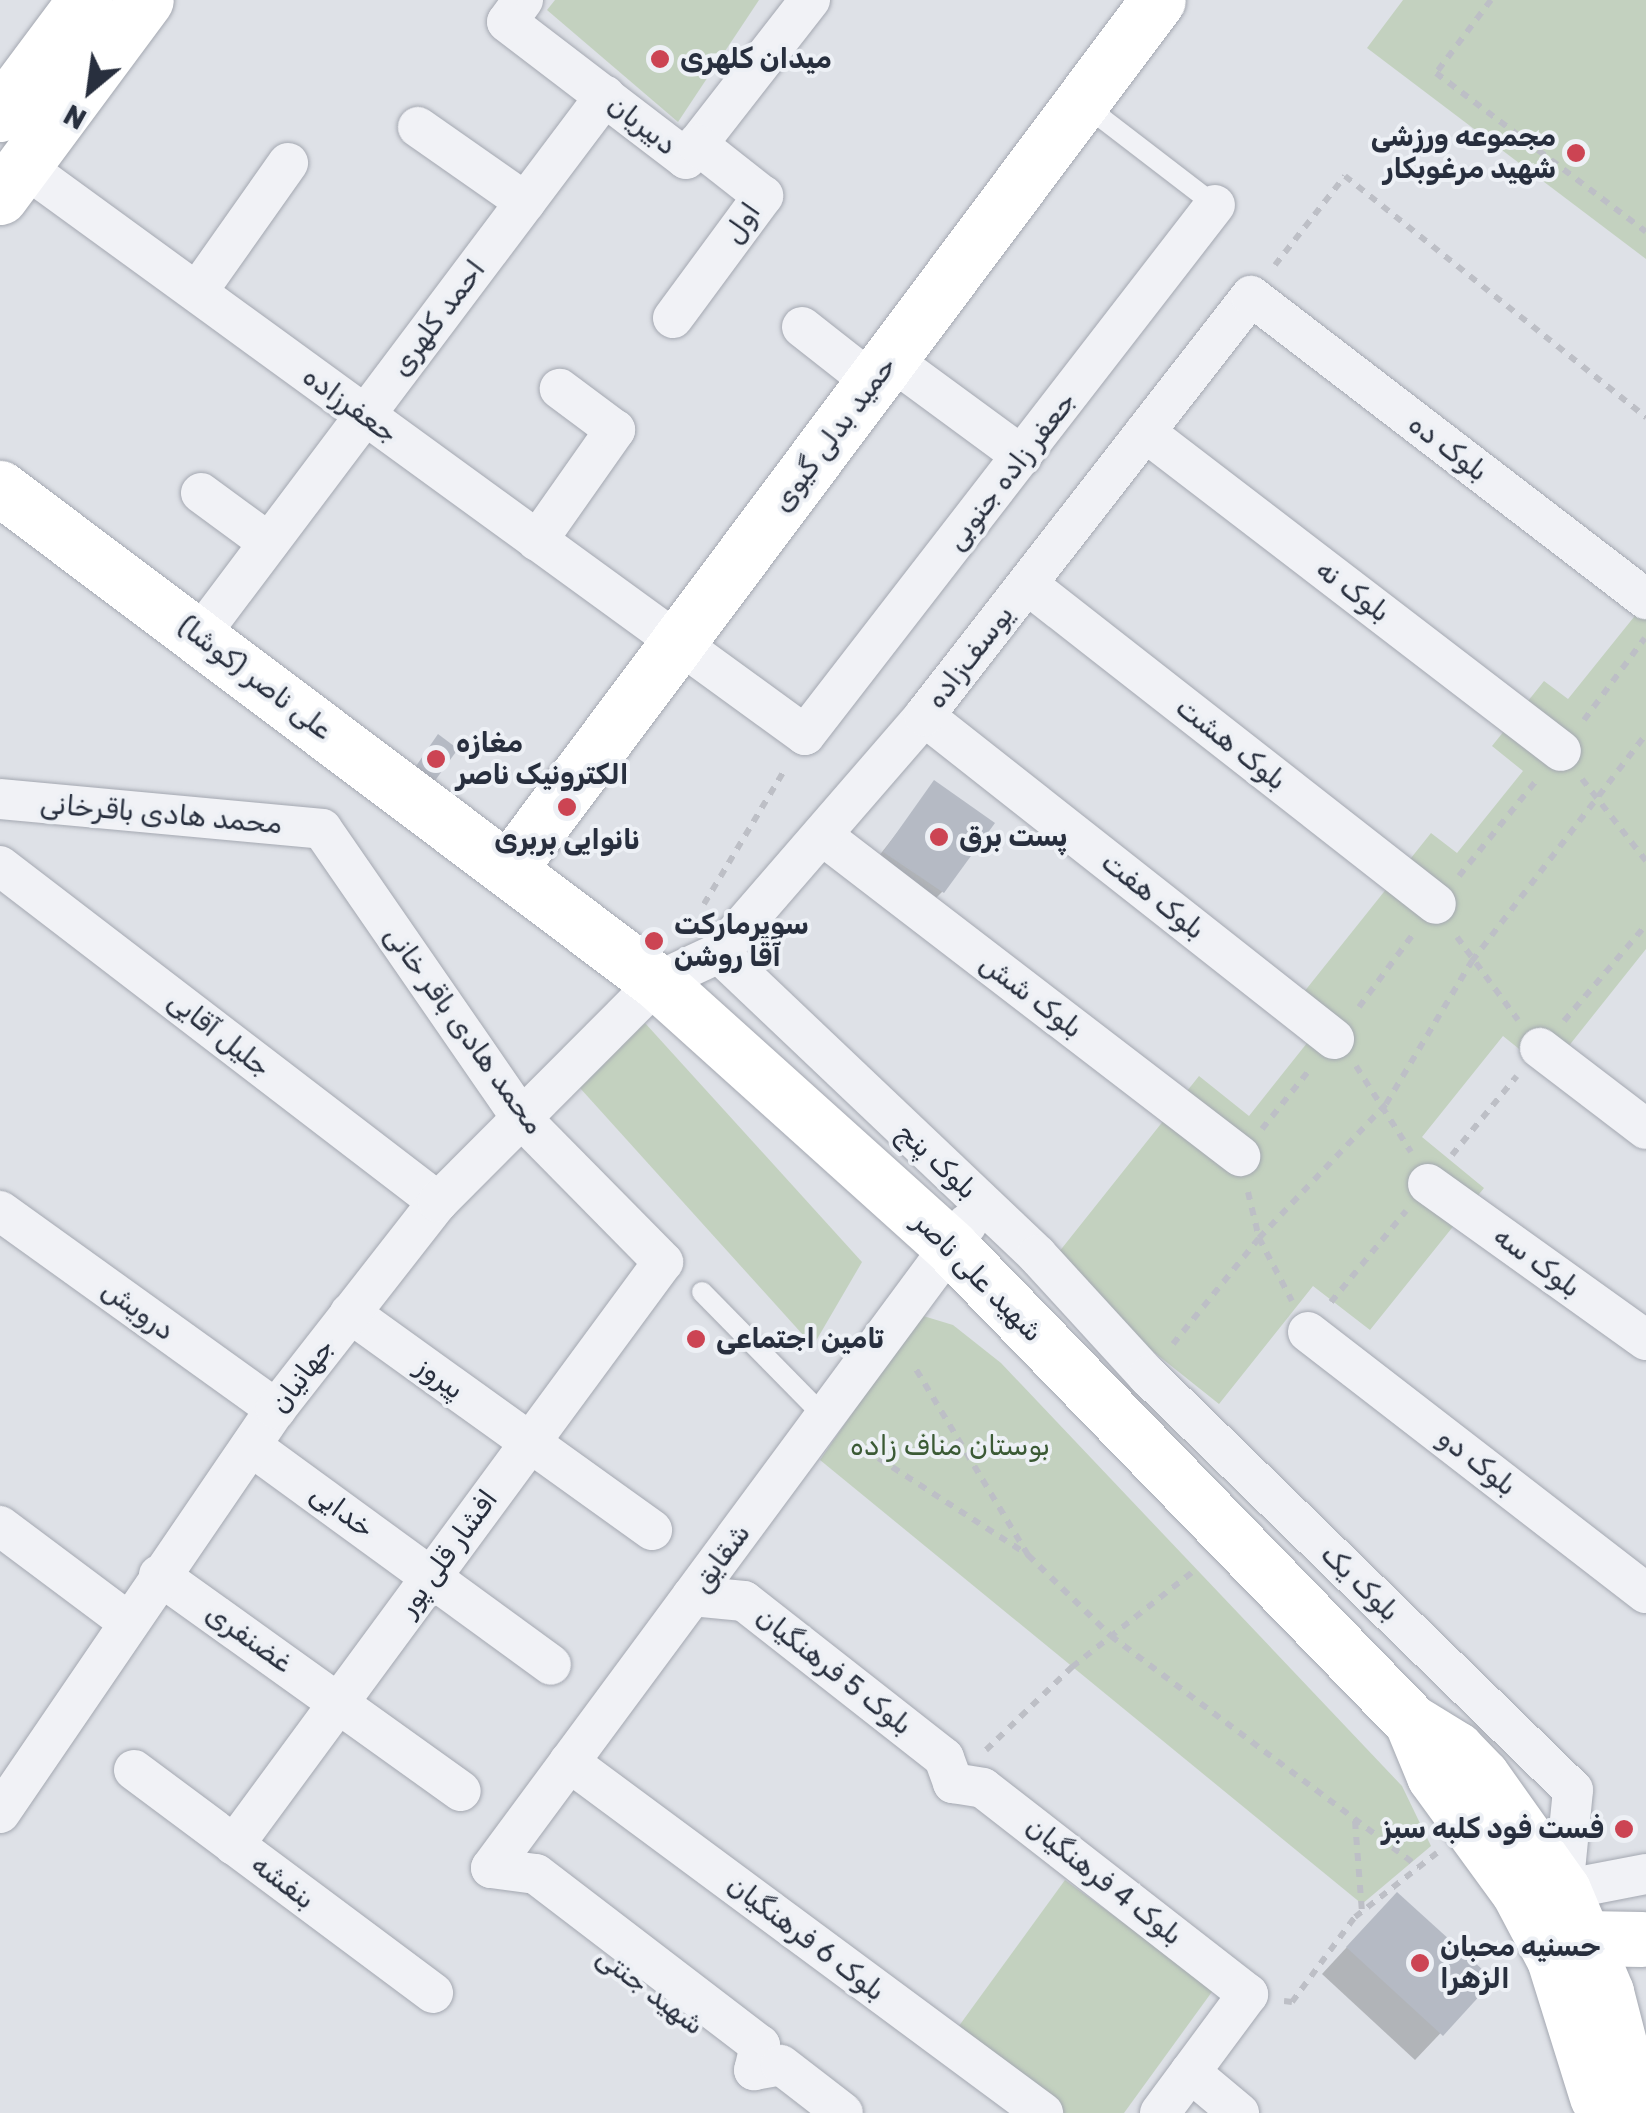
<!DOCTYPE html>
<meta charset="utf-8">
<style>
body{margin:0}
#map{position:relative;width:1646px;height:2113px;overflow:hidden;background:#dee1e7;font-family:Rubik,Vazirmatn,sans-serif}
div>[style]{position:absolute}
.green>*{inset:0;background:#c3d1bf}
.shadow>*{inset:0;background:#0003}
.building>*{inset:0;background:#b5bac4}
.path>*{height:6px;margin-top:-3px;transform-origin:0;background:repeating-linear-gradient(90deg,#bdbfc6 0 8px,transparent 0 16px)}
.roads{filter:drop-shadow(0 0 2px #a4a8b1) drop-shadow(0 0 2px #a4a8b1)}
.lane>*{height:20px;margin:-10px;padding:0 10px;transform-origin:10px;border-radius:10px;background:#f1f2f6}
.street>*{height:40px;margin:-20px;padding:0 20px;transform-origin:20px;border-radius:20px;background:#f1f2f6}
.secondary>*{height:55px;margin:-27.5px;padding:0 27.5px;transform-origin:27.5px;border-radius:27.5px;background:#fff}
.primary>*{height:55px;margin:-27.5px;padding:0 27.5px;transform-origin:27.5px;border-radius:27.5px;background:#fff}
.dots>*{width:28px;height:28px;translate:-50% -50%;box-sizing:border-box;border:5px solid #edf0f5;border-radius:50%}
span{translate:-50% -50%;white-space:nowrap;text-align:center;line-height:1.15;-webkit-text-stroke:8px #edf0f5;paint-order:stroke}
.poi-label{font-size:28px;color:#282f3e;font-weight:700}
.left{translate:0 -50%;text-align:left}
.right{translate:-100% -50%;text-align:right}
.street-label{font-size:28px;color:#282f3e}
.park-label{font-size:28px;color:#3b5a35}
.north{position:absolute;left:40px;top:40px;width:100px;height:100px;-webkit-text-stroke:8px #edf0f5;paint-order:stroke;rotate:209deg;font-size:28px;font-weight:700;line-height:40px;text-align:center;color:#282f3e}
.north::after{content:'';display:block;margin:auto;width:35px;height:45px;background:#282f3e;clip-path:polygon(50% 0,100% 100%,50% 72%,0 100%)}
</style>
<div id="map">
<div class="green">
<div style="clip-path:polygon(555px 0,759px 0,678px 122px,547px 10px)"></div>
<div style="clip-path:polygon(1403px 0,1646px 0,1646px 259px,1367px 48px)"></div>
<div style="clip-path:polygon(1646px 602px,1646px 949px,1548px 1072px,1503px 1036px,1422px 1137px,1484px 1188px,1370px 1330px,1313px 1286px,1219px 1404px,1047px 1267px,1199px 1076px,1249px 1116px,1311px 1038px,1284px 1017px,1431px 833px,1457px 853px,1523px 771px,1492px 746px,1544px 681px,1568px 699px)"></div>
<div style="clip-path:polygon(645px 1023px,862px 1262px,813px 1346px,580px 1088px)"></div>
<div style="clip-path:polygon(920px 1315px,953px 1325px,1001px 1363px,1402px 1786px,1431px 1846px,1362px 1904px,820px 1460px)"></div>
<div style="clip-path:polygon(1065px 1880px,1214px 1989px,1124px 2113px,1048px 2113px,948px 2041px)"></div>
</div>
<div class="shadow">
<div style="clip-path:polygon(935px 784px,942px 892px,925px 909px,868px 870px)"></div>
<div style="clip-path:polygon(1371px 1921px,1490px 1981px,1415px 2060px,1322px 1974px)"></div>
</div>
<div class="building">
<div style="clip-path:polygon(438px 734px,458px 749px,434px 782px,414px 769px)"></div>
<div style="clip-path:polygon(934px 780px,995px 823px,944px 893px,883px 852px)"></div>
<div style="clip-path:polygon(1397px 1892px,1494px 1980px,1443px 2036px,1346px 1947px)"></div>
</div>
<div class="path">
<div style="left:1491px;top:0;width:91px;rotate:127deg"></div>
<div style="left:1436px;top:73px;width:263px;rotate:37.1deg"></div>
<div style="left:1275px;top:265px;width:113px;rotate:-51.8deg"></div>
<div style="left:1345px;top:176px;width:386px;rotate:38.7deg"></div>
<div style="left:1584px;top:720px;width:102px;rotate:-53.4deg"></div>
<div style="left:1582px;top:779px;width:104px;rotate:52deg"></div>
<div style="left:1459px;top:876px;width:122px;rotate:-51deg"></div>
<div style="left:704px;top:904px;width:157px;rotate:-59deg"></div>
<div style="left:1457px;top:937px;width:103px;rotate:53.7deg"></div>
<div style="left:1359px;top:1007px;width:92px;rotate:-53.4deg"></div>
<div style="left:1564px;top:1021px;width:126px;rotate:-49.5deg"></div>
<div style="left:1356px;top:1066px;width:102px;rotate:57.4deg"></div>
<div style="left:1262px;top:1129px;width:78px;rotate:-51.2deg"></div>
<div style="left:1452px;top:1155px;width:102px;rotate:-50.6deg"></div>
<div style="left:1248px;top:1192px;width:47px;rotate:76.6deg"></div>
<div style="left:1259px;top:1238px;width:71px;rotate:62.4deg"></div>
<div style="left:1331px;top:1302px;width:118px;rotate:-50.5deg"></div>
<div style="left:1173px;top:1344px;width:136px;rotate:-50.9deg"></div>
<div style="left:1259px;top:1238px;width:185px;rotate:-46.5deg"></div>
<div style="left:1386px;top:1104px;width:167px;rotate:-59deg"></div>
<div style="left:1472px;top:961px;width:286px;rotate:-52.5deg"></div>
<div style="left:852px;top:1441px;width:210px;rotate:32.9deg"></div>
<div style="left:1028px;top:1555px;width:223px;rotate:-121.1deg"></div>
<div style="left:1028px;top:1555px;width:116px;rotate:44.3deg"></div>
<div style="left:1111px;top:1636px;width:385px;rotate:36.9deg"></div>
<div style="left:986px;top:1750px;width:120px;rotate:-44deg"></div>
<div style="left:1072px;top:1667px;width:158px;rotate:-38.3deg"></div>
<div style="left:1355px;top:1821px;width:91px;rotate:85.6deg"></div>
<div style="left:1284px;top:2001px;width:8px;rotate:7deg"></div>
<div style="left:1292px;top:2002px;width:106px;rotate:-53.5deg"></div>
<div style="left:1355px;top:1917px;width:104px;rotate:-38deg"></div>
</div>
<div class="roads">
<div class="lane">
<div style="left:1082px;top:103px;width:168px;rotate:37.5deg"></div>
<div style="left:702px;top:1292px;width:175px;rotate:45.5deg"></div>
</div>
<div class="street">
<div style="left:523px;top:0;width:27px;rotate:126deg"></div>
<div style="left:507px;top:22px;width:225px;rotate:37.4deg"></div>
<div style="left:686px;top:159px;width:202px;rotate:-52.1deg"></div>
<div style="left:418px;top:127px;width:131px;rotate:35deg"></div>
<div style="left:23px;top:166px;width:967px;rotate:36.04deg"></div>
<div style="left:805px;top:735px;width:670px;rotate:-52.28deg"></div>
<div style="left:197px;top:292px;width:158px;rotate:-54.8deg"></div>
<div style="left:673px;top:318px;width:152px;rotate:-53.6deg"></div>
<div style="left:763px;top:196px;width:84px;rotate:-141.8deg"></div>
<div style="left:802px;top:327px;width:89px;rotate:38.2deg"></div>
<div style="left:890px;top:359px;width:164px;rotate:36.3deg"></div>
<div style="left:1145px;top:432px;width:524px;rotate:37.48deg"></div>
<div style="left:201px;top:493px;width:84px;rotate:36.3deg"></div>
<div style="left:537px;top:541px;width:136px;rotate:-54.9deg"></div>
<div style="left:615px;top:430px;width:69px;rotate:-143.3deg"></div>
<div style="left:1027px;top:584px;width:519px;rotate:38.04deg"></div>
<div style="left:199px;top:636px;width:676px;rotate:-53.06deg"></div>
<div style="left:924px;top:716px;width:522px;rotate:38.23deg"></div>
<div style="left:0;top:799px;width:323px;rotate:5.3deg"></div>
<div style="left:322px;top:829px;width:352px;rotate:55.4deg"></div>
<div style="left:522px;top:1119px;width:201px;rotate:45.4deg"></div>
<div style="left:663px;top:1262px;width:724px;rotate:126.35deg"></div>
<div style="left:823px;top:836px;width:526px;rotate:37.5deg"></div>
<div style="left:0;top:866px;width:552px;rotate:37.49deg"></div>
<div style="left:719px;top:953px;width:439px;rotate:43.5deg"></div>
<div style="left:1037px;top:1255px;width:164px;rotate:47.5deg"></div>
<div style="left:1148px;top:1376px;width:593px;rotate:44.25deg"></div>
<div style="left:1573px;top:1790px;width:100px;rotate:95.7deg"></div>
<div style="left:1563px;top:1890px;width:85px;rotate:-10.9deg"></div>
<div style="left:1540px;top:1048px;width:133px;rotate:37.4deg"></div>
<div style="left:1428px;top:1184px;width:268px;rotate:35.6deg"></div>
<div style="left:0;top:1211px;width:340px;rotate:35.7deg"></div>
<div style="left:350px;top:1313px;width:372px;rotate:35.7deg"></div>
<div style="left:1308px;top:1332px;width:427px;rotate:37.7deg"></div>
<div style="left:251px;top:1446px;width:371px;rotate:36.1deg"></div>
<div style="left:0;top:1526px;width:159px;rotate:36.8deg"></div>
<div style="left:159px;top:1575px;width:371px;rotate:35.6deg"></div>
<div style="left:692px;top:1596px;width:52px;rotate:5.5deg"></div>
<div style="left:744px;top:1601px;width:254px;rotate:38.1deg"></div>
<div style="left:944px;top:1758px;width:27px;rotate:70deg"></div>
<div style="left:953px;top:1783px;width:30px;rotate:9deg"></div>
<div style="left:983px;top:1788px;width:336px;rotate:37.9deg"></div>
<div style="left:1248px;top:1994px;width:148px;rotate:126.5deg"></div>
<div style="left:569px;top:1762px;width:590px;rotate:36.52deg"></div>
<div style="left:134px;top:1770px;width:373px;rotate:36.7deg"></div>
<div style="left:0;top:1813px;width:489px;rotate:-55.7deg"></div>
<div style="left:276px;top:1409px;width:263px;rotate:-52deg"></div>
<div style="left:438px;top:1202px;width:310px;rotate:-45.1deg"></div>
<div style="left:657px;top:982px;width:68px;rotate:-25.1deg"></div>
<div style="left:719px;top:953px;width:313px;rotate:-49.1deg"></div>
<div style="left:924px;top:716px;width:532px;rotate:-52.1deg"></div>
<div style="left:1251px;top:296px;width:498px;rotate:37.5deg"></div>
<div style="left:491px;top:1868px;width:801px;rotate:-53.53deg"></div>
<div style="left:491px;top:1868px;width:45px;rotate:7.6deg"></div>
<div style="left:536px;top:1874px;width:282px;rotate:37.4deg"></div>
<div style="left:760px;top:2045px;width:26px;rotate:103deg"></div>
<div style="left:754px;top:2070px;width:27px;rotate:-10deg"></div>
<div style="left:781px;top:2065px;width:78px;rotate:37.7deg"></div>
<div style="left:1190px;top:2072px;width:64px;rotate:39.9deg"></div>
</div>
<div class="secondary">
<div style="left:0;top:488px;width:822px;rotate:36.94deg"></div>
<div style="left:657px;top:982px;width:396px;rotate:42deg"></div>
<div style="left:951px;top:1247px;width:662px;rotate:45.86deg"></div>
<div style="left:1412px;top:1722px;width:52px;rotate:31.5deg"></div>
<div style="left:1456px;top:1749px;width:37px;rotate:46deg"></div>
<div style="left:1482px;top:1776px;width:140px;rotate:54.6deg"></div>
<div style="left:1563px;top:1890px;width:111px;rotate:67.1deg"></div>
<div style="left:1606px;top:1992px;width:125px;rotate:75.6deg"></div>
<div style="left:510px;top:867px;width:1082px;rotate:-53.23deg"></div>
<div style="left:1413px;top:1725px;width:55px;rotate:67.6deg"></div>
<div style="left:1434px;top:1776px;width:142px;rotate:53.9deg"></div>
<div style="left:1518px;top:1891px;width:77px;rotate:62.1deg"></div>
<div style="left:1554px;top:1959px;width:145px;rotate:72.7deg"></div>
<div style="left:1556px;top:1957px;width:34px;rotate:-34deg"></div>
<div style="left:1584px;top:1938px;width:58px;rotate:1deg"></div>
</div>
<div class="primary">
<div style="left:0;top:114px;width:142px;rotate:-53.3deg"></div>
<div style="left:0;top:197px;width:245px;rotate:-53.5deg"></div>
</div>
</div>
<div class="dots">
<div style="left:660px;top:59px;background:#cc4453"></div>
<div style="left:1576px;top:153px;background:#cc4453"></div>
<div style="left:436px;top:759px;background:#cc4453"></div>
<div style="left:567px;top:807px;background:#cc4453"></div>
<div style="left:939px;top:837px;background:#cc4453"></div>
<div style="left:654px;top:941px;background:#cc4453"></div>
<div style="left:696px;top:1339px;background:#cc4453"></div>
<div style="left:1624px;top:1829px;background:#cc4453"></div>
<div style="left:1420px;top:1963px;background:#cc4453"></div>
</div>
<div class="poi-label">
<span class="left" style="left:680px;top:59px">میدان کلهری</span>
<span class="right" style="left:1556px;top:153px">مجموعه ورزشی<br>شهید مرغوبکار</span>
<span class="left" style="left:456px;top:759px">مغازه<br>الکترونیک ناصر</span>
<span class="left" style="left:959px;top:837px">پست برق</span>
<span style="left:567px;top:840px">نانوایی بربری</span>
<span class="left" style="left:674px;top:941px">سوپرمارکت<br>آقا روشن</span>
<span class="left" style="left:716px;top:1339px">تامین اجتماعی</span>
<span class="right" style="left:1604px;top:1829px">فست فود کلبه سبز</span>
<span class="left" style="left:1440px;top:1963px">حسنیه محبان<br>الزهرا</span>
</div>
<div class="street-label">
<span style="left:642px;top:125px;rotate:38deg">دبیریان</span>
<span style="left:742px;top:223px;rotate:-55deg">اول</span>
<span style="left:438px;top:318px;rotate:-53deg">احمد کلهری</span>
<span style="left:350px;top:405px;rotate:36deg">جعفرزاده</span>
<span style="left:834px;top:434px;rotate:-53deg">حمید بدلی گیوی</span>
<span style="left:1448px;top:448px;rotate:37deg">بلوک ده</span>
<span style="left:1011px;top:471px;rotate:-52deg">جعفر زاده جنوبی</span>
<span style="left:1353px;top:591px;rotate:37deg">بلوک نه</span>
<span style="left:970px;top:657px;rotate:-52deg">یوسف‌زاده</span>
<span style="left:255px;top:678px;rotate:37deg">علی ناصر (کوشا)</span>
<span style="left:1231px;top:744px;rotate:38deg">بلوک هشت</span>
<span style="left:161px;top:814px;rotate:5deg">محمد هادی باقرخانی</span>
<span style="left:1153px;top:896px;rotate:38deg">بلوک هفت</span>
<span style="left:1031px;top:996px;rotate:37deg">بلوک شش</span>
<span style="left:464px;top:1030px;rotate:54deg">محمد هادی باقر خانی</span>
<span style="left:219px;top:1034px;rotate:38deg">جلیل آقایی</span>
<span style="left:937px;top:1161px;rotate:43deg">بلوک پنج</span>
<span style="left:1537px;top:1262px;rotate:36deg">بلوک سه</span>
<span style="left:978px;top:1277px;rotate:45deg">شهید علی ناصر</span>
<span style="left:138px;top:1310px;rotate:36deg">درویش</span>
<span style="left:302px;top:1376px;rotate:-53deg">جهانیان</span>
<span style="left:440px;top:1378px;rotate:36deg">پیروز</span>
<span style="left:1477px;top:1462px;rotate:38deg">بلوک دو</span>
<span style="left:342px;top:1511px;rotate:36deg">خدایی</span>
<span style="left:448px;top:1553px;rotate:-54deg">افشار قلی پور</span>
<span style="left:721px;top:1558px;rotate:-53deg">شقایق</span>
<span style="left:1360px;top:1583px;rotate:44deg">بلوک یک</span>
<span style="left:249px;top:1638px;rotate:35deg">غضنفری</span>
<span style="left:834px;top:1671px;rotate:38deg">بلوک 5 فرهنگیان</span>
<span style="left:1104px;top:1881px;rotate:38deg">بلوک 4 فرهنگیان</span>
<span style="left:283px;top:1882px;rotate:37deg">بنفشه</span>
<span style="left:806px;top:1938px;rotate:37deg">بلوک 6 فرهنگیان</span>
<span style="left:650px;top:1991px;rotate:37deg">شهید جنتی</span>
</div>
<div class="park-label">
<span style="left:950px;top:1446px">بوستان مناف زاده</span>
</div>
<div class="north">N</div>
</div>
